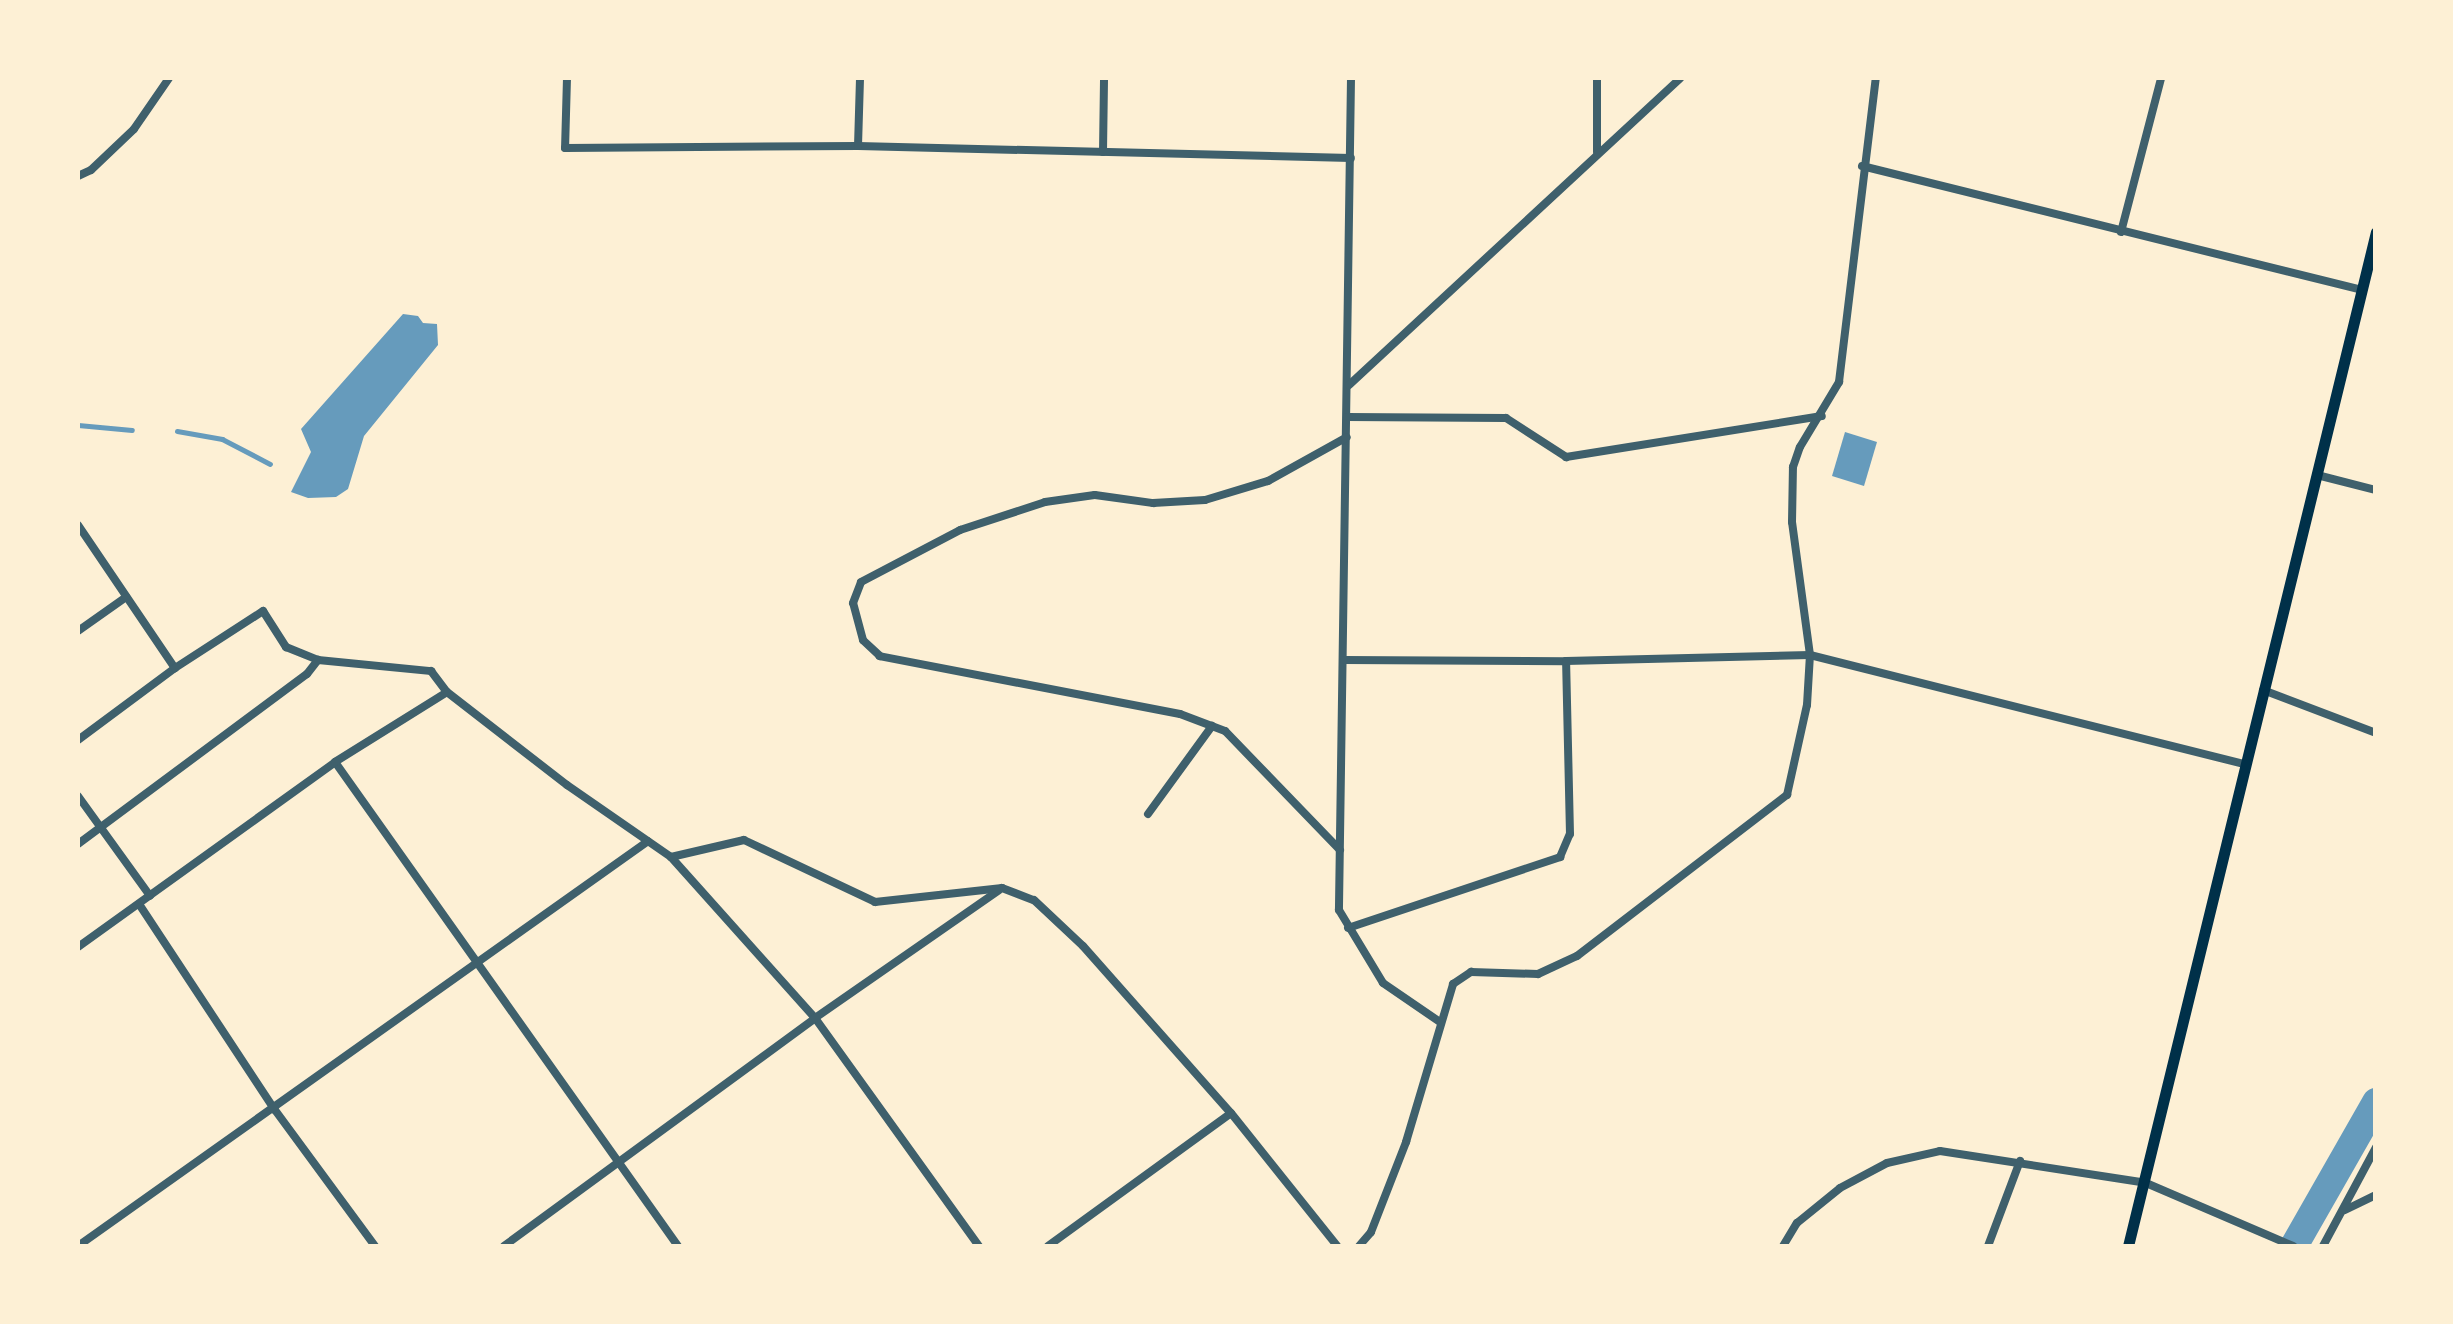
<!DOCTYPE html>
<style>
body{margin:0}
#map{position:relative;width:2453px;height:1324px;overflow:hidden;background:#fdf0d5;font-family:"Fira Sans Condensed",sans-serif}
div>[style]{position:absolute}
.water>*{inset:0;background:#669bbc}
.stream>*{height:5px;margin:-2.5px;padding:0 2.5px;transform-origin:2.5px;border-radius:2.5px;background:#669bbc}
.river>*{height:28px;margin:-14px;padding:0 14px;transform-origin:14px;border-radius:14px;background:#669bbc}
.minor>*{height:8px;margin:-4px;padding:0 4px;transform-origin:4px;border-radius:4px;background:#3f606c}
.secondary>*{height:11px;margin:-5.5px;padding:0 5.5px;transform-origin:5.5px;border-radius:5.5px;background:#003049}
span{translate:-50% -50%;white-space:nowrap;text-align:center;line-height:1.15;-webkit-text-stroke:10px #fdf0d5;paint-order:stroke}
.frame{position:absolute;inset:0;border:80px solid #fdf0d5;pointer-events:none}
</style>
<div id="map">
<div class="water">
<div style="clip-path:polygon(403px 314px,418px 316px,423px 323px,437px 324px,438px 345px,364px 436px,348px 489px,336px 497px,308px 498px,291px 492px,311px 452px,301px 429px)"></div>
<div style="clip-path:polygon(1845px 432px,1877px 442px,1864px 486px,1832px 476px)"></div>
</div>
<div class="stream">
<div style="left:78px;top:425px;width:54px;rotate:5.3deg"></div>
<div style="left:177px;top:431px;width:46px;rotate:10.1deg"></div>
<div style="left:222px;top:439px;width:54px;rotate:27.5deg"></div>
</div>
<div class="river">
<div style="left:2294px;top:1246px;width:166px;rotate:-60.3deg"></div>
</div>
<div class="minor">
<div style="left:567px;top:78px;width:70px;rotate:91.6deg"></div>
<div style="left:565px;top:148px;width:293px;rotate:-0.4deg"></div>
<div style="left:858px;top:146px;width:493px;rotate:1.4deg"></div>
<div style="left:1351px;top:78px;width:832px;rotate:90.83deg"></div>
<div style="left:1339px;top:910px;width:85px;rotate:58.9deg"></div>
<div style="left:1383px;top:983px;width:69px;rotate:34.4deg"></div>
<div style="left:1597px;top:78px;width:74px;rotate:90deg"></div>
<div style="left:858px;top:146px;width:68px;rotate:-88.3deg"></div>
<div style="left:1103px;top:152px;width:74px;rotate:-89.2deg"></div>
<div style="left:1862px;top:166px;width:515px;rotate:13.93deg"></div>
<div style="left:78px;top:176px;width:14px;rotate:-25deg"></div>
<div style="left:91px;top:170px;width:59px;rotate:-43.6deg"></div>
<div style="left:134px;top:129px;width:62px;rotate:-55.5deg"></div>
<div style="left:2121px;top:232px;width:159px;rotate:-75.4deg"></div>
<div style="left:1349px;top:385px;width:451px;rotate:-42.8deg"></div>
<div style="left:1347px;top:417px;width:159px;rotate:0.4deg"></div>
<div style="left:1506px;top:418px;width:72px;rotate:33deg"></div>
<div style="left:1566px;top:457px;width:259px;rotate:-9.1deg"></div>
<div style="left:2317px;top:475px;width:61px;rotate:14.3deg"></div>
<div style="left:78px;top:525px;width:173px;rotate:55.9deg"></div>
<div style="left:78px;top:631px;width:59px;rotate:-35.3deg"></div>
<div style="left:1344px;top:660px;width:222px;rotate:0.3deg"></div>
<div style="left:1566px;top:661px;width:244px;rotate:-1.4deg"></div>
<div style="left:1810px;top:655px;width:448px;rotate:14.1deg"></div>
<div style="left:2263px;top:690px;width:121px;rotate:20.8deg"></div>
<div style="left:78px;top:740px;width:121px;rotate:-36.6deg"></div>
<div style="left:175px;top:668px;width:105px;rotate:-32.9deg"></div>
<div style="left:263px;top:611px;width:43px;rotate:57.4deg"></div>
<div style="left:286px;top:647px;width:35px;rotate:22deg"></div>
<div style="left:318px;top:660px;width:114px;rotate:5.6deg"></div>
<div style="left:431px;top:671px;width:26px;rotate:53deg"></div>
<div style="left:447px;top:692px;width:152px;rotate:37.8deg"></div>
<div style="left:567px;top:785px;width:126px;rotate:34.7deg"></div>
<div style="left:671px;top:857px;width:216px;rotate:48.2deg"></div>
<div style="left:815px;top:1018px;width:281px;rotate:54.3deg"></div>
<div style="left:335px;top:762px;width:593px;rotate:54.68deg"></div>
<div style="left:78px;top:796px;width:123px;rotate:54.2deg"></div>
<div style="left:1148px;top:814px;width:109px;rotate:-54deg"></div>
<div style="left:78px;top:844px;width:285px;rotate:-36.6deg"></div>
<div style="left:307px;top:674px;width:18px;rotate:-52deg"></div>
<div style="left:1340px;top:850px;width:165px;rotate:-134deg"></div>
<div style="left:1225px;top:731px;width:48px;rotate:-159.3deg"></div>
<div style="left:1180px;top:714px;width:306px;rotate:-169.1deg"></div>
<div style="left:880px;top:656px;width:23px;rotate:-137deg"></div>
<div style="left:863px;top:640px;width:38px;rotate:-105deg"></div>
<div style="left:853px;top:603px;width:22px;rotate:-69deg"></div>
<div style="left:861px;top:582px;width:112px;rotate:-27.7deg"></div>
<div style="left:960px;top:530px;width:89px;rotate:-18.2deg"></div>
<div style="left:1045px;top:502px;width:50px;rotate:-8deg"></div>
<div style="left:1095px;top:495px;width:59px;rotate:7.9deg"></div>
<div style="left:1153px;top:503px;width:52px;rotate:-3.3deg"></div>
<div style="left:1205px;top:500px;width:66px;rotate:-16.8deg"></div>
<div style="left:1268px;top:481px;width:90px;rotate:-29.1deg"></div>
<div style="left:671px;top:857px;width:75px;rotate:-13.1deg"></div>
<div style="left:744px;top:840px;width:145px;rotate:25.3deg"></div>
<div style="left:875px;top:902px;width:128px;rotate:-6.3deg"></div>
<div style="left:1002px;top:888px;width:34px;rotate:21deg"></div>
<div style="left:1034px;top:900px;width:67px;rotate:43.2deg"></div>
<div style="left:1083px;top:946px;width:223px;rotate:48.5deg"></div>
<div style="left:1231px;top:1113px;width:170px;rotate:51.4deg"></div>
<div style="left:139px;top:904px;width:247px;rotate:56.6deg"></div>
<div style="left:275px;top:1110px;width:169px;rotate:53.7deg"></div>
<div style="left:1348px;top:928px;width:224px;rotate:-18.5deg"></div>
<div style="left:1560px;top:857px;width:25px;rotate:-67deg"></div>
<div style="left:1570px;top:834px;width:173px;rotate:-91.3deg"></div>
<div style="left:78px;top:947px;width:317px;rotate:-35.7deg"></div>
<div style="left:335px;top:762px;width:132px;rotate:-32deg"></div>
<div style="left:2345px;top:1210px;width:34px;rotate:-26deg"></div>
<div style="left:78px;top:1246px;width:699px;rotate:-35.39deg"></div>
<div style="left:504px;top:1246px;width:386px;rotate:-36.2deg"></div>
<div style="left:815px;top:1018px;width:224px;rotate:-34.8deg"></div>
<div style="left:1048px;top:1246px;width:226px;rotate:-36deg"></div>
<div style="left:1359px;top:1246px;width:18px;rotate:-49deg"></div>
<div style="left:1371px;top:1232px;width:97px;rotate:-68.7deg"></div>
<div style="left:1406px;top:1142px;width:165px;rotate:-73.4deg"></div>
<div style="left:1453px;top:984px;width:22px;rotate:-34deg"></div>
<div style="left:1471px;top:972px;width:67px;rotate:1.7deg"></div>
<div style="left:1538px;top:974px;width:43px;rotate:-24.8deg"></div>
<div style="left:1577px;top:956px;width:265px;rotate:-37.5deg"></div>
<div style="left:1787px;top:795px;width:92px;rotate:-77.5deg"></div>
<div style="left:1807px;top:705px;width:50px;rotate:-86.6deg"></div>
<div style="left:1810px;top:655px;width:134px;rotate:-97.7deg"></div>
<div style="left:1792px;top:522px;width:55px;rotate:-89deg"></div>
<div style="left:1793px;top:467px;width:21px;rotate:-71deg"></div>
<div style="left:1800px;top:447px;width:76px;rotate:-59deg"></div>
<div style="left:1839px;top:382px;width:306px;rotate:-83.1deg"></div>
<div style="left:1783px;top:1246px;width:27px;rotate:-59deg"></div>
<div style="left:1797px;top:1223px;width:55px;rotate:-39.1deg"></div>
<div style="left:1840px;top:1188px;width:53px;rotate:-28deg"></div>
<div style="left:1887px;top:1163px;width:54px;rotate:-12.8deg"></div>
<div style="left:1940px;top:1151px;width:208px;rotate:8.8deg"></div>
<div style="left:2146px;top:1183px;width:160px;rotate:23.2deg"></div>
<div style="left:1988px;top:1246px;width:91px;rotate:-69.4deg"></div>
<div style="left:2323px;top:1246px;width:112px;rotate:-61.8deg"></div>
</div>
<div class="secondary">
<div style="left:2128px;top:1246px;width:1044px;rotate:-76.26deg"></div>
</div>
<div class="frame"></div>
</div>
